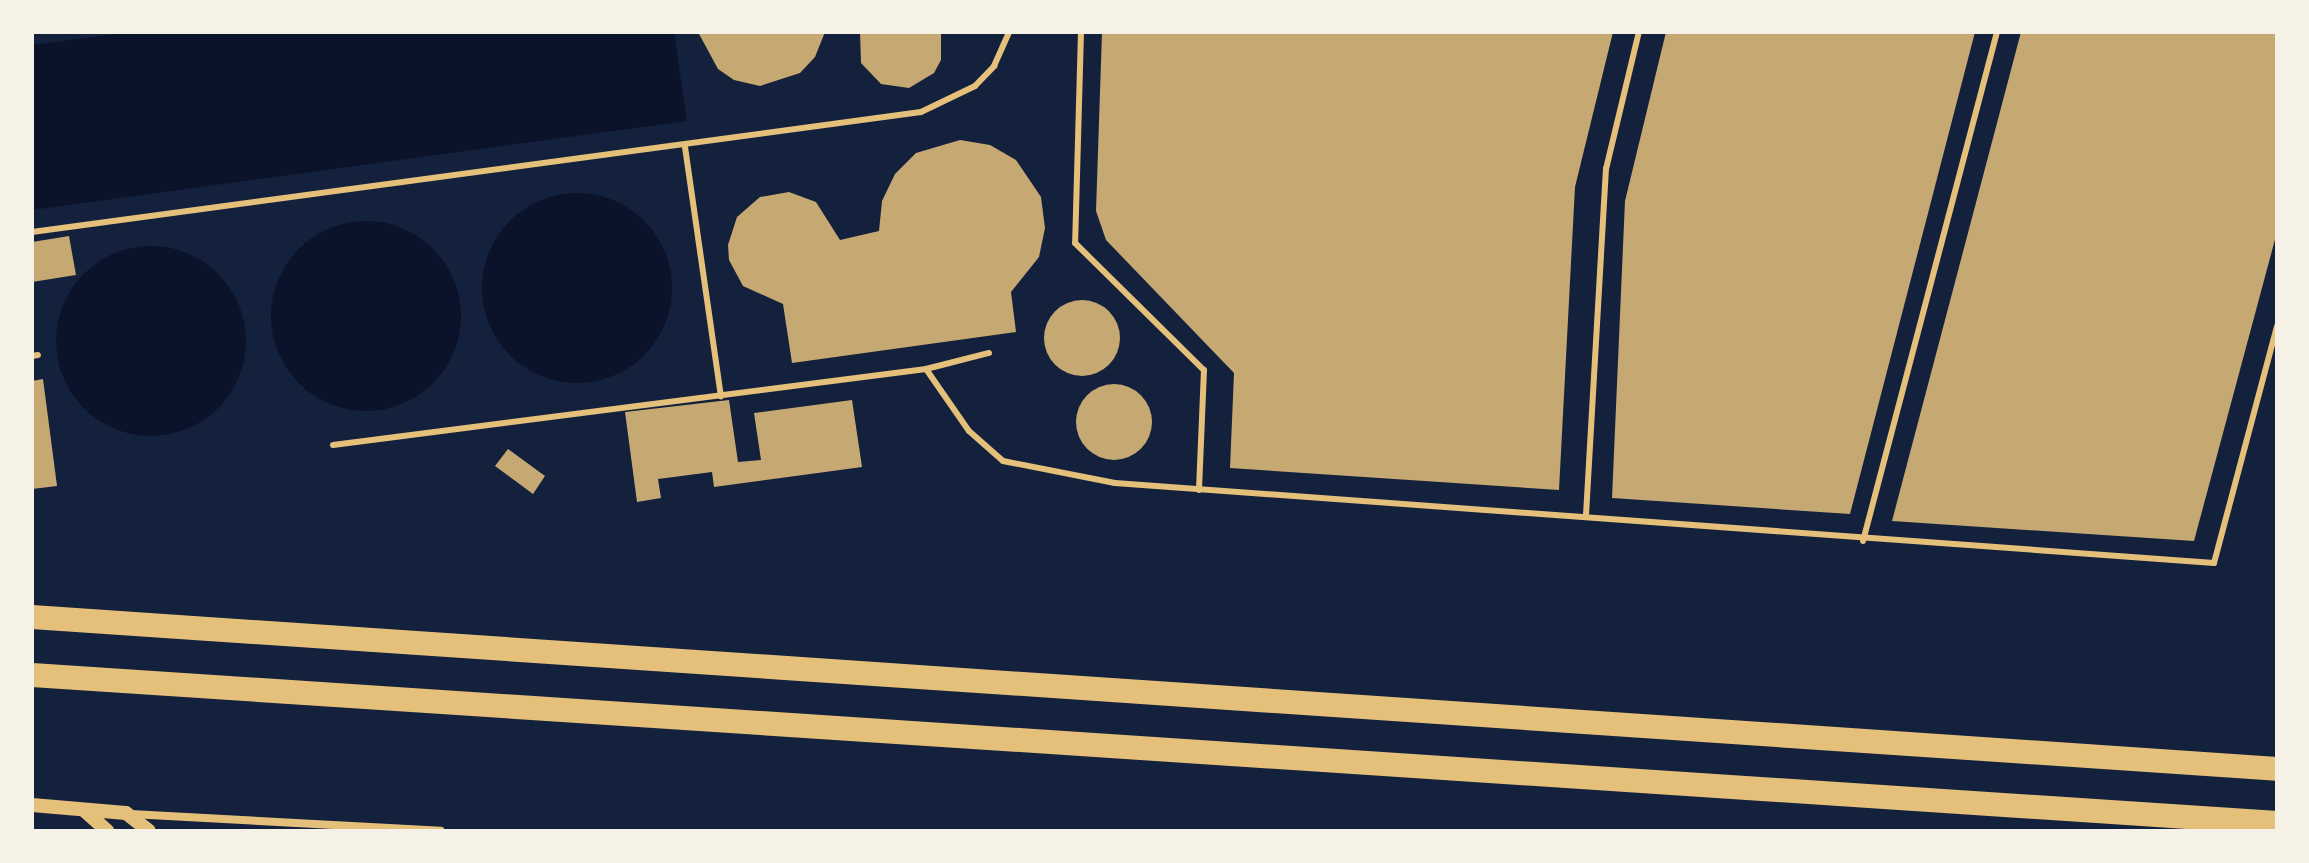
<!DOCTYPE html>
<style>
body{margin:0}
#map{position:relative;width:2309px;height:863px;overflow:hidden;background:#14213d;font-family:Figtree,sans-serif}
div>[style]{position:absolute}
.water>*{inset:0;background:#0b132b}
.round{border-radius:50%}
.building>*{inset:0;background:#c6a872}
.service>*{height:6px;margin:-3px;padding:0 3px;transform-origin:3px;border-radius:3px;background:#e5c07b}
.minor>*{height:8px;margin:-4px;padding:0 4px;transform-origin:4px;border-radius:4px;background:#e5c07b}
.tertiary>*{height:14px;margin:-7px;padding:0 7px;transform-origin:7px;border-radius:7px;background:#e5c07b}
.motorway>*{height:24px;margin:-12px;padding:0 12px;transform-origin:12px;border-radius:12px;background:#e5c07b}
span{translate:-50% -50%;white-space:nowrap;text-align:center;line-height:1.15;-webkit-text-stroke:8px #f6f1e7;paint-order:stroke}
.frame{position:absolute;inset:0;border:34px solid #f6f1e7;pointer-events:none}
</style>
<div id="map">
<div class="water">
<div style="clip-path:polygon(131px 32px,674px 32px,687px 121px,32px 210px,32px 45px)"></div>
<div class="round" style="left:482px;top:193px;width:190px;height:190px"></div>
<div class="round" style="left:271px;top:221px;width:190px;height:190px"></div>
<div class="round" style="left:56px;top:246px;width:190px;height:190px"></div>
</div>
<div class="building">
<div style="clip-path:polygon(698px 32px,825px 32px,815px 57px,800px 73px,760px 86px,734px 80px,718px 69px)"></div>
<div style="clip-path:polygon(860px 32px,941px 32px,941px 60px,934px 73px,909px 88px,881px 84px,861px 63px)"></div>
<div style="clip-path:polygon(1102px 32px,1613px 32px,1575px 187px,1559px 490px,1230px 468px,1234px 373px,1106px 240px,1096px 211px)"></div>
<div style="clip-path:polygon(1666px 32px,1975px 32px,1850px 514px,1612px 498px,1625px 201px)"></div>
<div style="clip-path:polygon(2021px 32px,2277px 32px,2277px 232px,2194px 541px,1892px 521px)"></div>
<div style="clip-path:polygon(960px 140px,990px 145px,1016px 160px,1041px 197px,1045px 228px,1039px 257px,1011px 292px,1016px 332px,792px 363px,783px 304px,743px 286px,729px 260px,728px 245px,737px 217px,760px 197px,789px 192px,816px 202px,840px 240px,879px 231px,882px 201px,895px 174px,916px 153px)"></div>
<div style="clip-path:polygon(69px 236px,76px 275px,32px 282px,32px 242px)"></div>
<div class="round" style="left:1044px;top:300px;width:76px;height:76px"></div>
<div style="clip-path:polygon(43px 379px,57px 486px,32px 489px,32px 381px)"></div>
<div class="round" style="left:1076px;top:384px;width:76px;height:76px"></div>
<div style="clip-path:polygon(729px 400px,738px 462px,761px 460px,754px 413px,852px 400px,862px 467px,714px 487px,712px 472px,658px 479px,661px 498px,637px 502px,625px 412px)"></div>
<div style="clip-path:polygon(508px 449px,545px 476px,533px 494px,495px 466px)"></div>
</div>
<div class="service">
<div style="left:1081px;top:32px;width:211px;rotate:91.6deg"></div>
<div style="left:1075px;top:243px;width:181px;rotate:44.6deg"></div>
<div style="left:1204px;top:370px;width:120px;rotate:92.4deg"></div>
<div style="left:685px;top:147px;width:252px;rotate:81.8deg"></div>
<div style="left:32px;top:232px;width:897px;rotate:-7.69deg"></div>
<div style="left:921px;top:112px;width:60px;rotate:-25.7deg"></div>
<div style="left:975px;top:86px;width:28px;rotate:-46deg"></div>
<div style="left:994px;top:66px;width:37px;rotate:-66deg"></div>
<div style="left:32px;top:356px;width:6px;rotate:-9deg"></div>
<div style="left:926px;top:369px;width:75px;rotate:55.3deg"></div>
<div style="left:969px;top:431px;width:45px;rotate:41.4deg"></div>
<div style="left:1003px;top:461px;width:114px;rotate:11.1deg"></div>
<div style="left:1115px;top:483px;width:1102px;rotate:4.16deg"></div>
<div style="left:2214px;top:563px;width:245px;rotate:-75.1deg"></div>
<div style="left:333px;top:445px;width:598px;rotate:-7.3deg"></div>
<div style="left:926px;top:369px;width:65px;rotate:-14.3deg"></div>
<div style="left:1586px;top:515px;width:347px;rotate:-86.7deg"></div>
<div style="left:1606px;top:169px;width:141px;rotate:-76.5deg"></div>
<div style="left:1863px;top:541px;width:526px;rotate:-75.25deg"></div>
</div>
<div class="minor">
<div style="left:131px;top:814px;width:310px;rotate:3.1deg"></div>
</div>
<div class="tertiary">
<div style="left:32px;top:805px;width:94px;rotate:4.9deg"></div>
<div style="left:126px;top:813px;width:29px;rotate:38deg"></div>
<div style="left:85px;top:811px;width:30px;rotate:42deg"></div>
</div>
<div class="motorway">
<div style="left:32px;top:617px;width:2250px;rotate:3.87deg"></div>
<div style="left:32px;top:675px;width:2250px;rotate:3.77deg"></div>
</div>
<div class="frame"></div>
</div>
